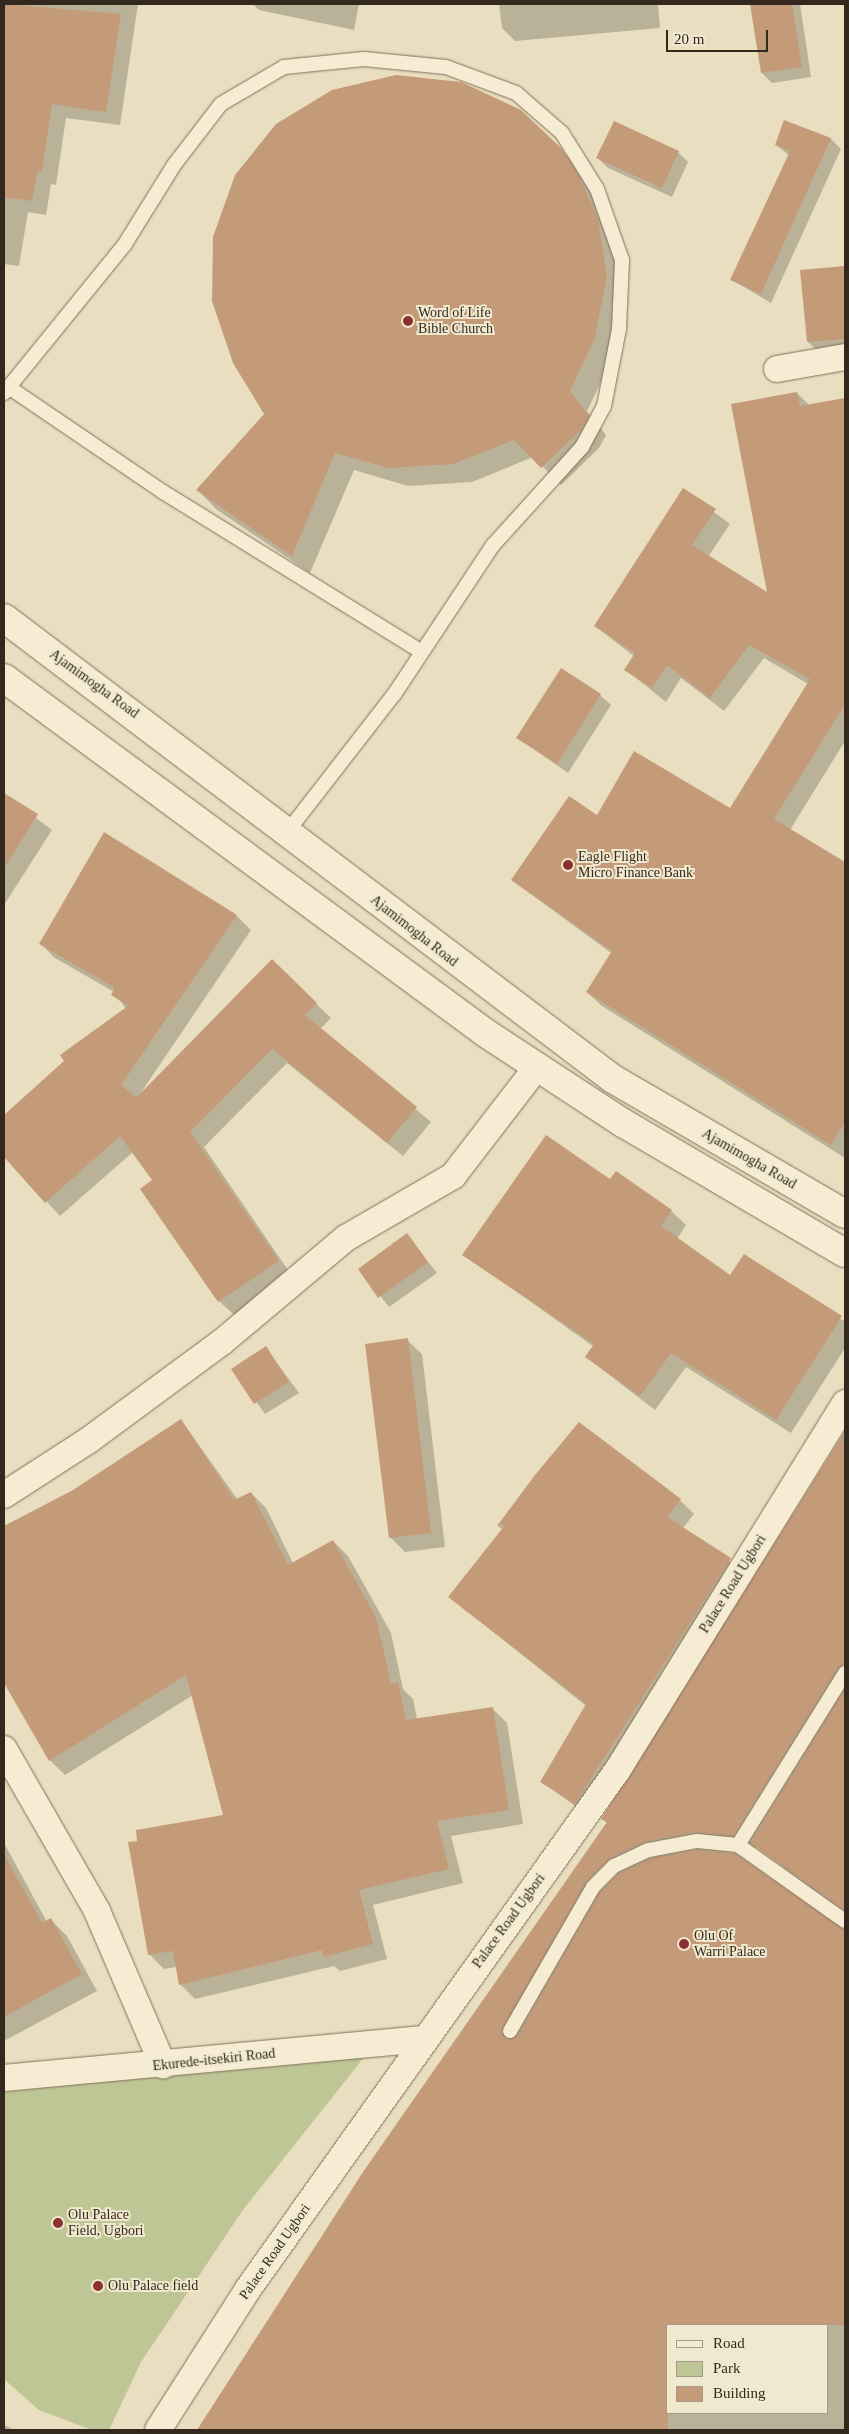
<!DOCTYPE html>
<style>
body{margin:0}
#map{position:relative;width:849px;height:2434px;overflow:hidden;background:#e9dec0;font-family:"Times New Roman",serif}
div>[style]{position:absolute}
.green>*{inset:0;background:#bec696}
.shadow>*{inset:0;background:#0003}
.building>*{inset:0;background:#c49b79}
.roads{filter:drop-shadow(0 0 1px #81705a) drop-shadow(0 0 1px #81705a)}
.service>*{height:14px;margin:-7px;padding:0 7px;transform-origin:7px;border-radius:7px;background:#f5ecd3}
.minor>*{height:26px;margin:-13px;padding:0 13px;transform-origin:13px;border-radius:13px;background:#f5ecd3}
.secondary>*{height:28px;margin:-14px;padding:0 14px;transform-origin:14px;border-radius:14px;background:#f5ecd3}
.dots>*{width:14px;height:14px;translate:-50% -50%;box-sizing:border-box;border:2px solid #f1e9cf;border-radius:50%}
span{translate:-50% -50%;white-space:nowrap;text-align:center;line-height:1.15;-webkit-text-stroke:4px #f1e9cf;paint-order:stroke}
.poi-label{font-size:14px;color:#32281d}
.left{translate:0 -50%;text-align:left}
.street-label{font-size:14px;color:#32281d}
.frame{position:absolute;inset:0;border:5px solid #32281d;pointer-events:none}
.legend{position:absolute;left:666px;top:2324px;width:162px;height:90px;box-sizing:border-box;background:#f1e9cf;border:1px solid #a59c88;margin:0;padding:6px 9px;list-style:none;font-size:15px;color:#32281d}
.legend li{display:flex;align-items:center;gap:10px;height:25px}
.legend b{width:25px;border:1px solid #a59c88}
.scale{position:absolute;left:666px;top:30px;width:102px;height:22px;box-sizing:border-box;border:2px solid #32281d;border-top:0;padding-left:6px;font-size:15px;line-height:18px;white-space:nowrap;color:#32281d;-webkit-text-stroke:4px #f1e9cf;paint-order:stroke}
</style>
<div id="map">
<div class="green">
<div style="clip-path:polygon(369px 2051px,243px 2210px,141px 2362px,109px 2430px,92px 2430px,39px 2410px,4px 2379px,4px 2092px)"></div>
</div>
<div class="shadow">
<div style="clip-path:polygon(4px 4px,138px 4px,120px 125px,66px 118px,56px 185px,51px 184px,46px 215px,28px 212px,19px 266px,4px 264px)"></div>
<div style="clip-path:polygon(253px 4px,359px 4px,354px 30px,259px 10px)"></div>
<div style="clip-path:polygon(499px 4px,658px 4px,660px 28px,515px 41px,502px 28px)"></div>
<div style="clip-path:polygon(752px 4px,800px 4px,811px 77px,772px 83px,762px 73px)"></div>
<div style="clip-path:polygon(785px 121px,831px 139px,841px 149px,771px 303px,732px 280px,790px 156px,776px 145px)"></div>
<div style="clip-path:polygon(561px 150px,580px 169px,612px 225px,625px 296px,612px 359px,587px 411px,606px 435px,599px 448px,561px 485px,533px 457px,472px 482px,408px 486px,354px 470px,310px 573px,216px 509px,198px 490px)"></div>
<div style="clip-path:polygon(678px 152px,688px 162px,672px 197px,608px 168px,598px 158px)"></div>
<div style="clip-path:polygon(845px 267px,845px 353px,822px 355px,808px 342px,802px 271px)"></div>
<div style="clip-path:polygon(797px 393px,809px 405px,845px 399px,845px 741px,790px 830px,845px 864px,845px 1158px,602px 1006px,587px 992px,611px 953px,512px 880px,597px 816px,730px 810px,808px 684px,764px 658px,724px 711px,681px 678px,666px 702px,626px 670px,635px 657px,595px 626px,683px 489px,730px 524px,708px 557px,769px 594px)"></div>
<div style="clip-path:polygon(600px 695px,611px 705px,568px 773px,518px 738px)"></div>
<div style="clip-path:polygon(4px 794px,52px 830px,4px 905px)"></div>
<div style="clip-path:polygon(104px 833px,237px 916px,251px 930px,140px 1094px,272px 961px,331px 1018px,320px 1029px,431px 1122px,403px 1156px,287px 1063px,204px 1147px,292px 1276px,234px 1315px,219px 1301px,154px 1181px,133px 1152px,60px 1216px,4px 1155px,4px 1117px,126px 1009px,114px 992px,55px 958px,41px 944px)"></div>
<div style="clip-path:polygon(610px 1181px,671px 1211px,686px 1225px,677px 1239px,730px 1277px,845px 1321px,845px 1348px,791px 1433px,686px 1367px,655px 1410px,586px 1357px,594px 1347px,464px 1254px)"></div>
<div style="clip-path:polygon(407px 1235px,437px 1273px,389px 1307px,359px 1269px)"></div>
<div style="clip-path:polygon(407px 1340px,422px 1354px,445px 1547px,405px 1552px,390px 1537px)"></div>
<div style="clip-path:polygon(266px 1348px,299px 1393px,265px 1414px,233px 1369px)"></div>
<div style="clip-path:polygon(181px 1420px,238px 1500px,251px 1493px,266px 1508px,293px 1563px,333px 1541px,348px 1556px,391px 1633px,403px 1689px,413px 1699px,417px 1719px,492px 1708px,507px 1723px,523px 1824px,451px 1836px,463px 1883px,373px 1905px,387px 1959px,340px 1971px,334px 1966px,195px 1999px,180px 1984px,177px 1967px,164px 1969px,149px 1954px,224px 1816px,193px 1695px,65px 1775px,50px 1760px,4px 1681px,4px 1527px,74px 1491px)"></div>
<div style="clip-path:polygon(evenodd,845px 1437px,845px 1914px,756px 1847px,751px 1853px,706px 1851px,845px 1929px,845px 2430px,199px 2430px,608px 1824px,603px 1819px,845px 1437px,668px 2325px,828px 2325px,828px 2413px,668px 2413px,668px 2325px)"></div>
<div style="clip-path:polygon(680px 1500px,694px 1514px,683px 1528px,745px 1573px,590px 1817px,542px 1782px,586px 1706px,450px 1597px,503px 1530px,498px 1526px)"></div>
<div style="clip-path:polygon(4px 1843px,47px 1922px,51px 1920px,67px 1936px,97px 1991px,4px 2041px)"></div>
<div style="clip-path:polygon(4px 2425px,14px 2430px,4px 2430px)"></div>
</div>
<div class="building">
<div style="clip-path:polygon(4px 4px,121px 14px,106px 112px,52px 104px,42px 171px,38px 170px,32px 201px,4px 197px)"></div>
<div style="clip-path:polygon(750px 4px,792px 4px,802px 67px,761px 73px)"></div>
<div style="clip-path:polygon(396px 75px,461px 82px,521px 110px,562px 149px,579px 176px,598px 219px,607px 277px,594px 340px,570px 391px,589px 416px,581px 430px,541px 468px,514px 440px,453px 464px,389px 468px,335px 453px,292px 556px,196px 490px,264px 414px,233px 363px,212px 301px,213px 237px,235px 175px,276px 124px,332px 90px)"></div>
<div style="clip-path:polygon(784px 120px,831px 138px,761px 294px,730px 280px,790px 151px,775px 145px)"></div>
<div style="clip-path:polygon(614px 121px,679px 151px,662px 188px,596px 158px)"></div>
<div style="clip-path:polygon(845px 266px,845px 339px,807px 342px,800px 270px)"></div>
<div style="clip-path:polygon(797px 392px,800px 406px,845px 398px,845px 704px,774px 819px,845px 862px,845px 1122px,831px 1145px,586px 992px,612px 951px,511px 880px,569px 796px,597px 815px,634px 751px,730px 808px,810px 679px,749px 645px,710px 698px,667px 665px,652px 688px,624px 670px,635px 653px,594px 626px,683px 488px,716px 509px,692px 545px,767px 592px,731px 404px)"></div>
<div style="clip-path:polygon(561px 668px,601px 694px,557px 764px,516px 738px)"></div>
<div style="clip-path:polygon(4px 793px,38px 814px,4px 868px)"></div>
<div style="clip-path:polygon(104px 832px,237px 915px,121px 1085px,136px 1098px,272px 959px,317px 1003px,305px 1015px,417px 1107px,387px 1143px,272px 1049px,190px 1132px,279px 1261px,218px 1302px,140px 1189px,152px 1180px,120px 1136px,45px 1203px,4px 1157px,4px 1115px,64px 1061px,60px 1055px,128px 1006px,111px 995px,115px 988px,39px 944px)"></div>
<div style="clip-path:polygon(546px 1135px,610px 1179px,616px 1171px,672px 1210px,661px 1226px,730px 1275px,744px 1254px,842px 1316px,776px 1420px,671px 1353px,640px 1396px,585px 1357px,594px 1344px,462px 1255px)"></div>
<div style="clip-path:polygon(407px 1233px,428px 1262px,378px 1298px,358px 1269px)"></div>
<div style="clip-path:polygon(408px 1338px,431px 1533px,389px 1538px,365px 1344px)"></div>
<div style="clip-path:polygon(266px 1346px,289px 1382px,254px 1404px,231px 1369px)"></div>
<div style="clip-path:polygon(181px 1419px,234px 1500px,251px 1492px,288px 1565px,333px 1540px,376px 1617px,391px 1684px,398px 1682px,406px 1720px,493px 1707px,509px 1810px,437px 1821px,449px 1869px,359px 1890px,373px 1944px,323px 1957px,322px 1950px,179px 1985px,173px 1951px,148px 1955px,128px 1842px,137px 1841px,136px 1830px,223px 1815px,186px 1675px,49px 1761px,4px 1683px,4px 1526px,73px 1490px)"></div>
<div style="clip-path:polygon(579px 1422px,681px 1499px,667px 1517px,731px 1558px,575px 1804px,540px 1782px,586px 1704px,448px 1597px,505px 1525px,497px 1526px,535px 1475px)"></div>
<div style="clip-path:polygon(845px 1431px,845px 1664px,838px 1668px,733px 1836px,696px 1832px,647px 1841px,610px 1858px,587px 1881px,501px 2031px,506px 2039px,518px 2035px,600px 1892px,619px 1873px,652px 1858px,697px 1850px,735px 1853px,845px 1930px,845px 2325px,668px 2325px,668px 2430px,197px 2430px,363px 2172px,607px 1822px,601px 1819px)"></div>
<div style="clip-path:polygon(845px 1689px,845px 1910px,750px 1843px)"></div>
<div style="clip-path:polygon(4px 1854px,42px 1923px,51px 1918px,82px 1974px,4px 2017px)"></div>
</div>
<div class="roads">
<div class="service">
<div style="left:10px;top:388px;width:185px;rotate:34.2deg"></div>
<div style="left:163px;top:492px;width:304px;rotate:31.7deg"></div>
<div style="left:4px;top:393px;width:192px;rotate:-50.9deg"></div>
<div style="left:125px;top:244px;width:93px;rotate:-58.2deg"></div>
<div style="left:174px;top:165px;width:77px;rotate:-52.4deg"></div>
<div style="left:221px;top:104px;width:73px;rotate:-30.4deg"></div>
<div style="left:284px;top:67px;width:80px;rotate:-5.7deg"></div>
<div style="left:364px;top:59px;width:82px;rotate:5.6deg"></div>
<div style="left:446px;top:67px;width:75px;rotate:20.4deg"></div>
<div style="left:516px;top:93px;width:61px;rotate:41deg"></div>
<div style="left:562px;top:133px;width:66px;rotate:58deg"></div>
<div style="left:597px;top:189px;width:75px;rotate:70.6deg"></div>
<div style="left:622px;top:260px;width:69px;rotate:92.5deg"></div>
<div style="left:619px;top:329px;width:78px;rotate:101deg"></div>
<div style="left:604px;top:406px;width:47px;rotate:118.2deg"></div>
<div style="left:582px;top:447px;width:132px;rotate:132.2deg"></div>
<div style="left:493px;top:545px;width:178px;rotate:123.5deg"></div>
<div style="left:395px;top:693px;width:175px;rotate:127.8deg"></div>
<div style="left:738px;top:1845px;width:203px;rotate:-58.1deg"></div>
<div style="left:510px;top:2031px;width:166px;rotate:-60deg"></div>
<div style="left:593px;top:1887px;width:30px;rotate:-45deg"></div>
<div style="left:614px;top:1866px;width:38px;rotate:-25deg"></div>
<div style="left:649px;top:1850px;width:49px;rotate:-10.6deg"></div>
<div style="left:697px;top:1841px;width:41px;rotate:5.6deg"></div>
<div style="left:738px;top:1845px;width:131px;rotate:35.4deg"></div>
</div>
<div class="minor">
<div style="left:777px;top:369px;width:69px;rotate:-10deg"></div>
<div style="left:4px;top:1495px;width:101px;rotate:-32.9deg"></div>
<div style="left:89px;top:1440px;width:165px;rotate:-36.4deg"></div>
<div style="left:222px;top:1342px;width:162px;rotate:-40deg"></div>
<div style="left:346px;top:1238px;width:124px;rotate:-30.1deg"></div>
<div style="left:453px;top:1176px;width:138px;rotate:-52.4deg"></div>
<div style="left:4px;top:1749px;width:187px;rotate:60.1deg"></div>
<div style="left:97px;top:1911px;width:168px;rotate:66.8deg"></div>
<div style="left:4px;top:2078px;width:422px;rotate:-5.3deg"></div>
<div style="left:158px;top:2430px;width:167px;rotate:-57.4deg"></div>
<div style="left:248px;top:2289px;width:636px;rotate:-54.54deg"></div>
<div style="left:617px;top:1771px;width:433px;rotate:-58.2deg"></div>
</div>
<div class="secondary">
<div style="left:4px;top:618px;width:764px;rotate:37.12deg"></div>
<div style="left:613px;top:1079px;width:268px;rotate:30.2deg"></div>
<div style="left:4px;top:678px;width:600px;rotate:36.39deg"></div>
<div style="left:487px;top:1034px;width:163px;rotate:33.2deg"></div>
<div style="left:623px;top:1123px;width:257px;rotate:30.4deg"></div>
</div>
</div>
<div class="dots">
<div style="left:408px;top:321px;background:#8a322f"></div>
<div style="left:568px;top:865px;background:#8a322f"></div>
<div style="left:684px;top:1944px;background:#8a322f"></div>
<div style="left:58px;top:2223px;background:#8a322f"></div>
<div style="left:98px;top:2286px;background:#8a322f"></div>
</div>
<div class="poi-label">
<span class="left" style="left:418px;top:321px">Word of Life<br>Bible Church</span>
<span class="left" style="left:578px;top:865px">Eagle Flight<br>Micro Finance Bank</span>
<span class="left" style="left:694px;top:1944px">Olu Of<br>Warri Palace</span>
<span class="left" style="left:68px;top:2223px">Olu Palace<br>Field, Ugbori</span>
<span class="left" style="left:108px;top:2286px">Olu Palace field</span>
</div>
<div class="street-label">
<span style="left:94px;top:684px;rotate:36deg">Ajamimogha Road</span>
<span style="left:414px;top:931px;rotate:38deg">Ajamimogha Road</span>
<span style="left:749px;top:1159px;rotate:30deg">Ajamimogha Road</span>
<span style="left:733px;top:1584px;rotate:-58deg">Palace Road Ugbori</span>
<span style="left:509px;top:1921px;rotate:-54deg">Palace Road Ugbori</span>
<span style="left:214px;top:2060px;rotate:-6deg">Ekurede-itsekiri Road</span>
<span style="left:275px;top:2252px;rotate:-55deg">Palace Road Ugbori</span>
</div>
<div class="frame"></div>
<ul class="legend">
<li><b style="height:6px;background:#f5ecd3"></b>Road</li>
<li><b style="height:14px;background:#bec696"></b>Park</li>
<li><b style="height:14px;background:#c49b79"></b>Building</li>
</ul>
<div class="scale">20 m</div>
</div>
